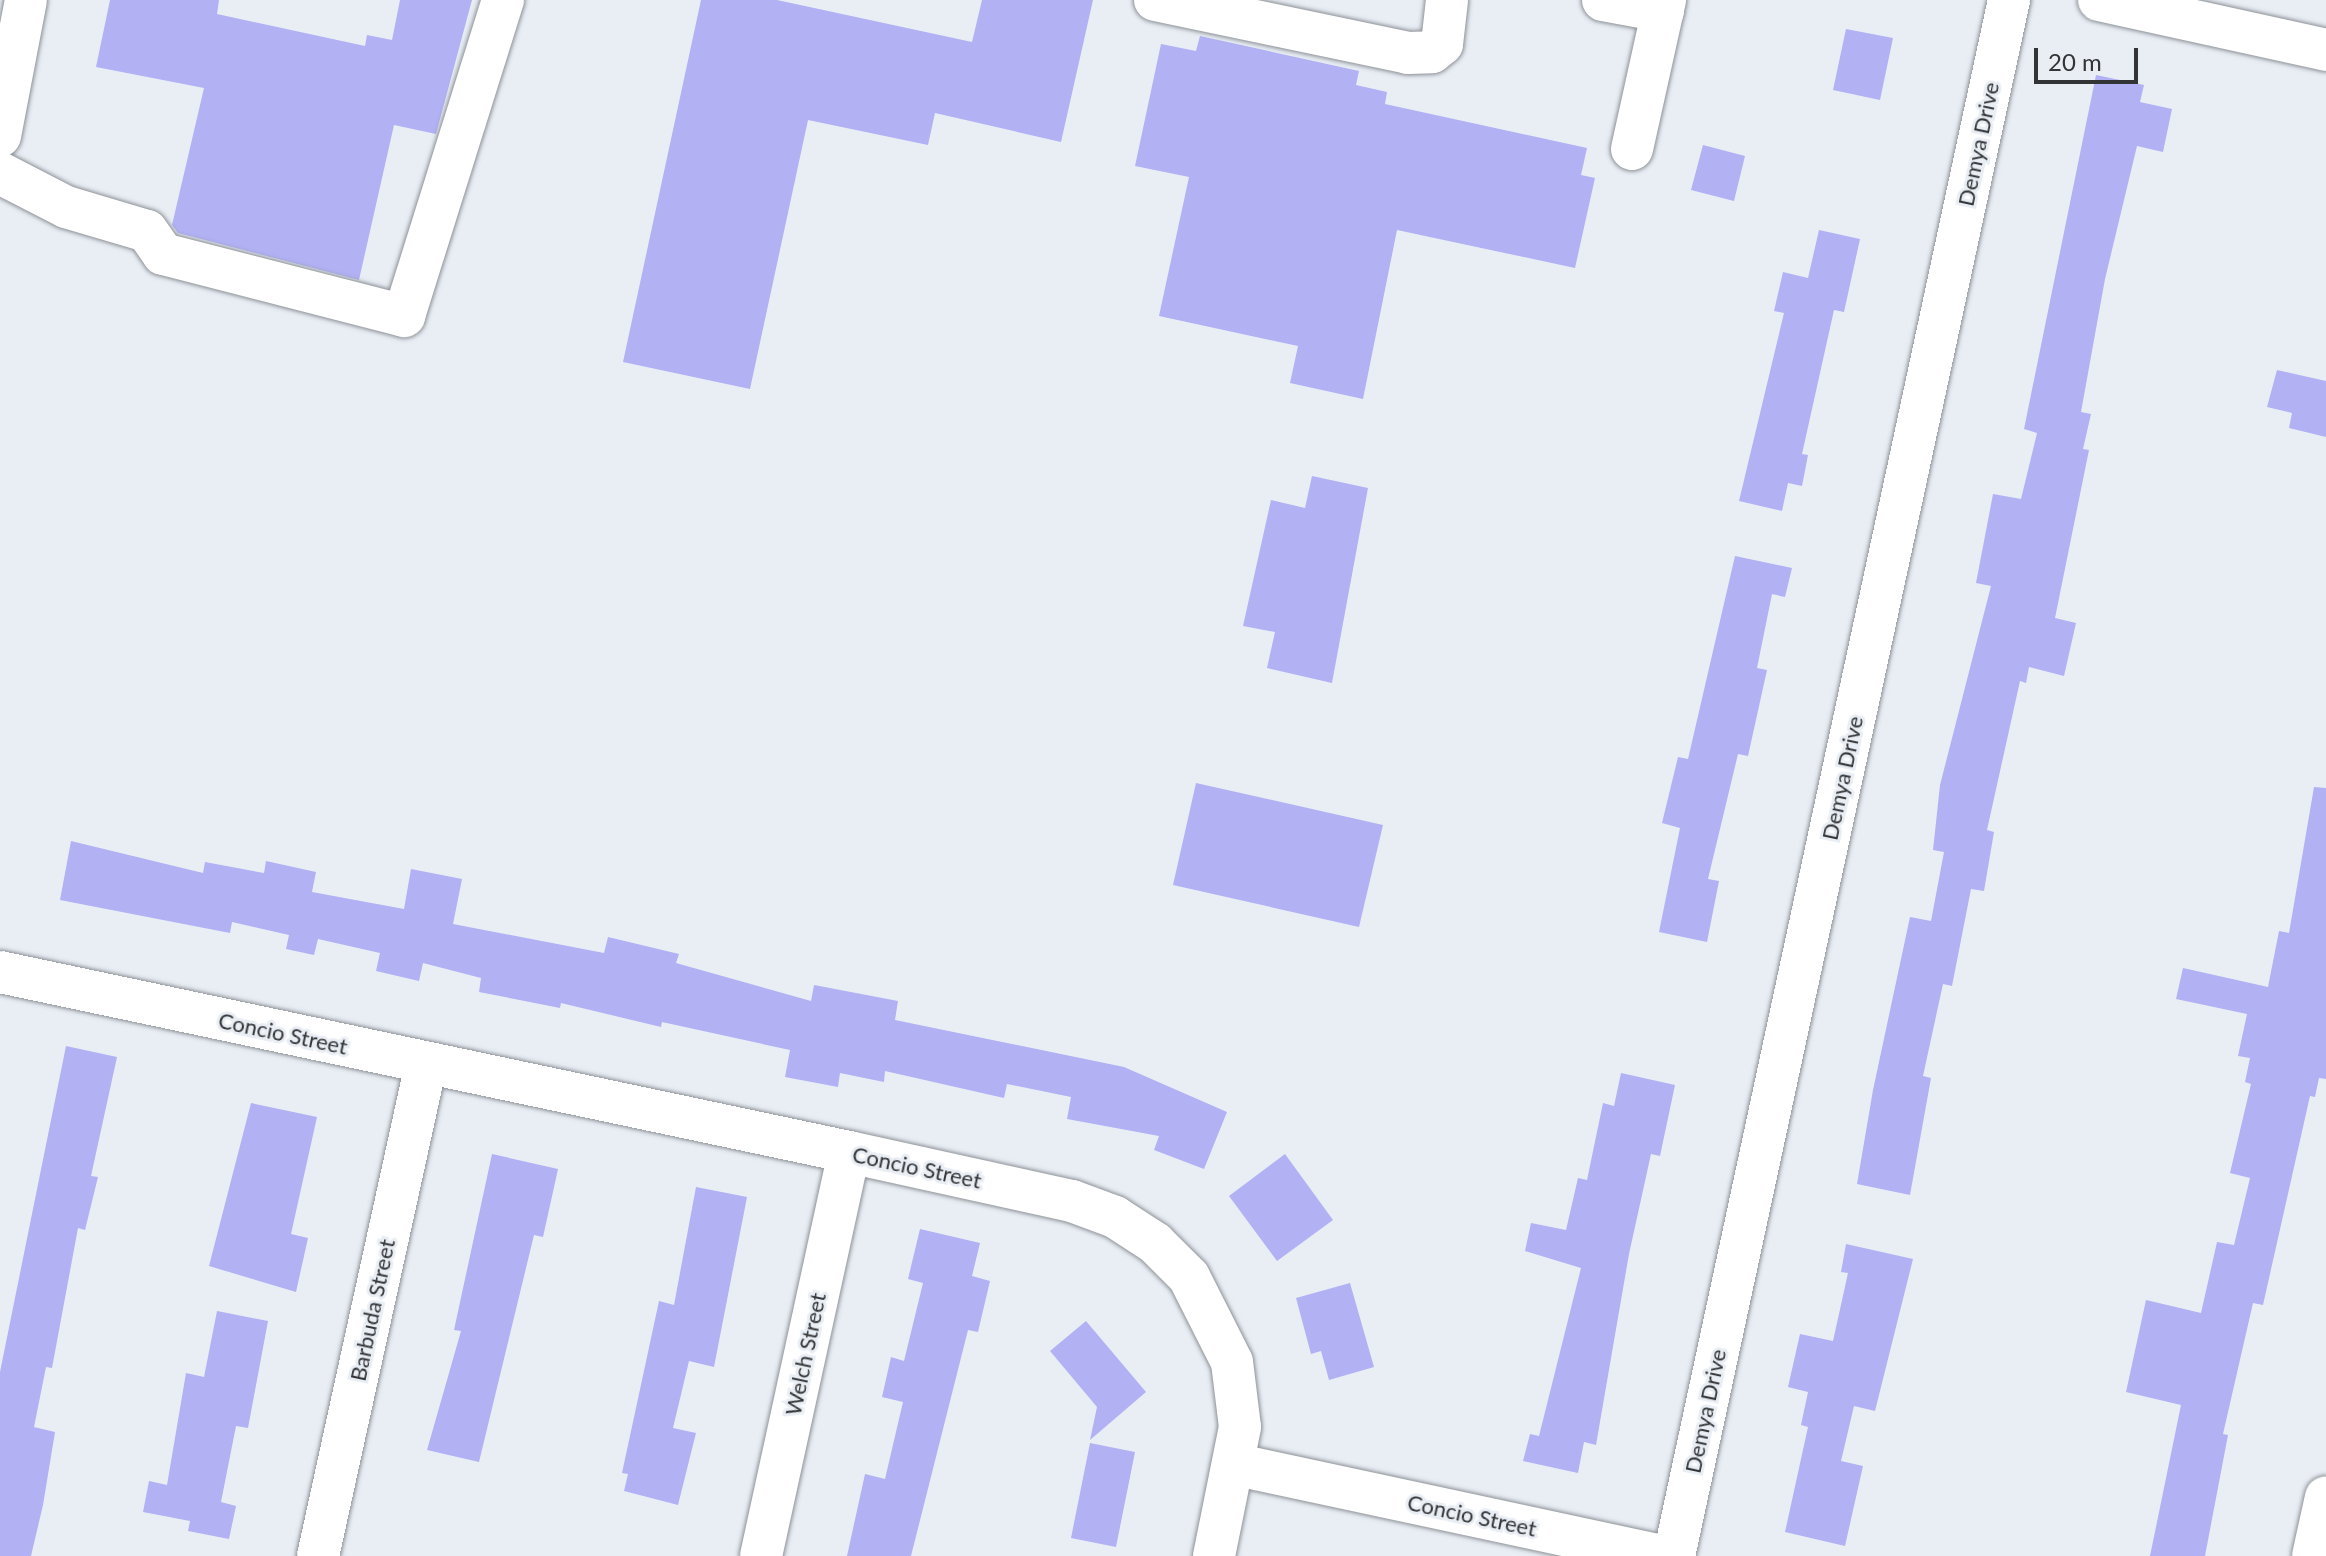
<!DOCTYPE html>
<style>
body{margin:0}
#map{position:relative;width:2326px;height:1556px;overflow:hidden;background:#e9eef5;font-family:Lato,sans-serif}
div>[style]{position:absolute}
.building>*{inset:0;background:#b1b1f4}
.roads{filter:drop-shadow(0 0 2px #8d9297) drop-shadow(0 0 2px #8d9297)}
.minor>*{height:42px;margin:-21px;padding:0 21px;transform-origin:21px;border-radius:21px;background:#fff}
span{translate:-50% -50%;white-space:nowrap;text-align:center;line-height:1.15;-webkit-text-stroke:6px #e9eef5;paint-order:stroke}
.street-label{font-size:22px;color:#323436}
.scale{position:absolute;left:2034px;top:48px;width:104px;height:36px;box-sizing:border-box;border:4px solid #323436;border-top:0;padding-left:10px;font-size:24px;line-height:28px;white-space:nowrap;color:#323436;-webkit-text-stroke:6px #e9eef5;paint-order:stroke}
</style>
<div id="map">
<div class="building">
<div style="clip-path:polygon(110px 0,219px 0,217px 14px,365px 46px,367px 35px,392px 40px,400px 0,472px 0,436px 134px,394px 125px,359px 280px,178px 233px,172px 225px,204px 88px,96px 67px)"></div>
<div style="clip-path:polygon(701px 0,777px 0,972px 42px,982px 0,1093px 0,1061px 142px,935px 113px,928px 145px,808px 120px,750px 389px,623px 362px)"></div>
<div style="clip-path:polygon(1846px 29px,1893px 38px,1880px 100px,1833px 90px)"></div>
<div style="clip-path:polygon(1200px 36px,1359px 71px,1356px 85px,1387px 92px,1385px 104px,1587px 148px,1581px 175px,1595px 178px,1575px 268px,1397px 230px,1363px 399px,1290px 383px,1298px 346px,1159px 316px,1189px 177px,1135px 166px,1161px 44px,1196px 51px)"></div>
<div style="clip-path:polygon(2096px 75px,2144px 85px,2140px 102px,2172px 109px,2163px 152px,2137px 146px,2105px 279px,2081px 412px,2091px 414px,2083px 449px,2089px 450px,2055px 618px,2076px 623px,2064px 676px,2029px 667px,2026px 683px,2020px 681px,1987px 830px,1994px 832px,1984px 891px,1971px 889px,1952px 986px,1943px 984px,1923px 1076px,1931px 1078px,1910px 1195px,1857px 1184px,1873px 1090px,1910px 917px,1931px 921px,1944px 852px,1933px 850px,1940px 785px,1991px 586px,1976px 583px,1993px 494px,2021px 499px,2037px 433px,2024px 429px)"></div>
<div style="clip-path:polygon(1703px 145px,1745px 156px,1734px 201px,1691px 190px)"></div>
<div style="clip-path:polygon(1819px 230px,1860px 239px,1844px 312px,1834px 310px,1802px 454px,1808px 455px,1802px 486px,1788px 483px,1782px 511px,1739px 501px,1784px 313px,1774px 311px,1783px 272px,1808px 278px)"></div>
<div style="clip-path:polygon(2277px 370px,2326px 381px,2326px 437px,2289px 428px,2292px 413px,2267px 407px)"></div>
<div style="clip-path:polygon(1312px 476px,1368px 488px,1332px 683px,1267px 668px,1275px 632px,1243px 626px,1271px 500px,1305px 508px)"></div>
<div style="clip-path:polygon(1735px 556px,1792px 568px,1785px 597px,1772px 594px,1757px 668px,1767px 670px,1748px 756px,1738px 754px,1708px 879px,1719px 881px,1707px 942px,1659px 932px,1680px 828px,1662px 823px,1678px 757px,1688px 759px)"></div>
<div style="clip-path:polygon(1196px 783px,1383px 825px,1359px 927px,1173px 885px)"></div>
<div style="clip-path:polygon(2314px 787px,2326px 788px,2326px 1079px,2319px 1078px,2315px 1097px,2310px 1096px,2263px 1305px,2253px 1303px,2223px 1434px,2228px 1435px,2205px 1556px,2150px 1556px,2181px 1405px,2126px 1392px,2146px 1300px,2201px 1313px,2217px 1242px,2234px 1245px,2250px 1178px,2230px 1173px,2251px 1084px,2245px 1082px,2250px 1058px,2238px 1056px,2247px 1014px,2176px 999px,2183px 968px,2268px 987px,2279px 931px,2289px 933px)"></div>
<div style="clip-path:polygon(71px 841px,203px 873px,205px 862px,264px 873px,266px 861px,316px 872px,312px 892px,404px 909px,411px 869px,462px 879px,453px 924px,604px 953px,608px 937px,679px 954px,676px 963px,811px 1001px,814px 985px,898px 1001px,895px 1020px,1124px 1067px,1227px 1112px,1204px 1169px,1154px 1150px,1159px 1136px,1067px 1119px,1071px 1097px,1007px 1084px,1004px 1098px,885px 1071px,884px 1082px,840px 1073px,838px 1087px,785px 1077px,790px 1050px,662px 1022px,661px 1027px,561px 1003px,560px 1008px,479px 992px,481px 978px,423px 963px,419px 981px,376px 971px,380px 953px,318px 939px,314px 955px,286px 949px,289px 935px,232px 922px,230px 933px,60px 900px)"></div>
<div style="clip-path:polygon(66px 1046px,117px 1057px,91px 1176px,98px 1177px,85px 1230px,78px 1228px,52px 1368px,46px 1367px,34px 1427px,55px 1432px,43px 1505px,31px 1556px,0 1556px,0 1372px)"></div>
<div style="clip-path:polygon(1621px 1073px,1675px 1085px,1660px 1156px,1651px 1154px,1629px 1254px,1596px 1445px,1584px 1442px,1578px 1473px,1523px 1461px,1530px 1434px,1539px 1436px,1581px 1268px,1525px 1251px,1531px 1223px,1566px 1230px,1578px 1178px,1587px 1180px,1603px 1103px,1614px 1106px)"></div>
<div style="clip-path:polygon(251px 1103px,317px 1117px,291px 1234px,308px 1238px,296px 1292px,209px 1266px)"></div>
<div style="clip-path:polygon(492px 1154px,558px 1169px,543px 1237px,534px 1235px,479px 1462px,427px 1450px,461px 1331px,454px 1330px)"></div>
<div style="clip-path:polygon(1285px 1154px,1333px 1220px,1277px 1261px,1229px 1196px)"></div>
<div style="clip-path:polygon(696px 1187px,747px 1197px,714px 1367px,689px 1361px,673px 1428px,696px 1433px,678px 1505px,624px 1491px,628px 1474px,622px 1473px,659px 1301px,674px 1305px)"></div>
<div style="clip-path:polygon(920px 1229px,980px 1243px,972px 1276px,990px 1281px,978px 1332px,968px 1330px,911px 1556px,847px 1556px,865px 1474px,885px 1479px,903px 1402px,882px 1397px,891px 1357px,904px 1361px,923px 1283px,908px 1279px)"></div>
<div style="clip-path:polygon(1846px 1244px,1913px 1259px,1875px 1411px,1854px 1406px,1841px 1461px,1863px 1466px,1845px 1546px,1785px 1532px,1808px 1427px,1801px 1425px,1808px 1392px,1788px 1387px,1800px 1334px,1833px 1341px,1848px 1273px,1841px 1272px)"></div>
<div style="clip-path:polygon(1350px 1283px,1374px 1367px,1329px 1380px,1321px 1351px,1311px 1354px,1296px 1298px)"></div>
<div style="clip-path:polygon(217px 1311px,268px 1321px,248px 1428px,236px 1426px,221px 1502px,236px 1506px,229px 1539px,188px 1531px,190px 1521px,143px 1512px,149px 1481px,167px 1485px,186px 1373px,204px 1377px)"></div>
<div style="clip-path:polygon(1086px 1321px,1146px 1392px,1090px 1440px,1097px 1407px,1050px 1351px)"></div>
<div style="clip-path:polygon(1090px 1443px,1135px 1452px,1116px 1547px,1071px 1538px)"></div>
</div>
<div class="roads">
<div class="minor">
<div style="left:1155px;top:0;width:258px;rotate:11.8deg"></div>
<div style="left:1408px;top:53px;width:24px;rotate:-2deg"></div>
<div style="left:1432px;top:52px;width:13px;rotate:-39deg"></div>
<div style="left:1442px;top:44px;width:44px;rotate:-83.5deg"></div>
<div style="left:1603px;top:0;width:61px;rotate:10.4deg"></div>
<div style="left:2099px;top:0;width:232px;rotate:12.4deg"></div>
<div style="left:0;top:136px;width:138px;rotate:-79.2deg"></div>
<div style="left:1632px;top:149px;width:153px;rotate:-77.5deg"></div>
<div style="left:0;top:173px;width:74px;rotate:27.3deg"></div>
<div style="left:66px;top:207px;width:84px;rotate:16.5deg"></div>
<div style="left:147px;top:231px;width:28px;rotate:55deg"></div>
<div style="left:163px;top:254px;width:249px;rotate:14.4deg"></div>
<div style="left:404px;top:316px;width:331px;rotate:-72.6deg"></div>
<div style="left:0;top:972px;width:868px;rotate:11.97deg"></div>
<div style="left:849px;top:1152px;width:228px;rotate:12.4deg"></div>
<div style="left:1072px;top:1201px;width:46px;rotate:20.4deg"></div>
<div style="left:1115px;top:1217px;width:48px;rotate:33deg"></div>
<div style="left:1155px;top:1243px;width:48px;rotate:45deg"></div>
<div style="left:1189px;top:1277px;width:95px;rotate:63.2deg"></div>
<div style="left:1232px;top:1362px;width:65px;rotate:83deg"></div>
<div style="left:1240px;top:1427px;width:132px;rotate:101.4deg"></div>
<div style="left:1233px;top:1464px;width:438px;rotate:12.1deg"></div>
<div style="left:318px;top:1556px;width:504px;rotate:-77.62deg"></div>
<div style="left:761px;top:1556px;width:413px;rotate:-77.7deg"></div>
<div style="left:1674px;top:1556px;width:1592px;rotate:-77.85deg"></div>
<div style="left:2313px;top:1556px;width:60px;rotate:-77.6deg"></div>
</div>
</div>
<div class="street-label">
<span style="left:1978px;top:144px;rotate:-78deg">Demya Drive</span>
<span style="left:1842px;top:778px;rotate:-78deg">Demya Drive</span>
<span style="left:283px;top:1033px;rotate:12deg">Concio Street</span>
<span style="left:917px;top:1167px;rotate:12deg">Concio Street</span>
<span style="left:372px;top:1310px;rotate:-78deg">Barbuda Street</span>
<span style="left:805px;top:1354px;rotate:-78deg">Welch Street</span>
<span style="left:1705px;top:1411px;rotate:-78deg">Demya Drive</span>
<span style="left:1472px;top:1515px;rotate:12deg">Concio Street</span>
</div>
<div class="scale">20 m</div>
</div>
